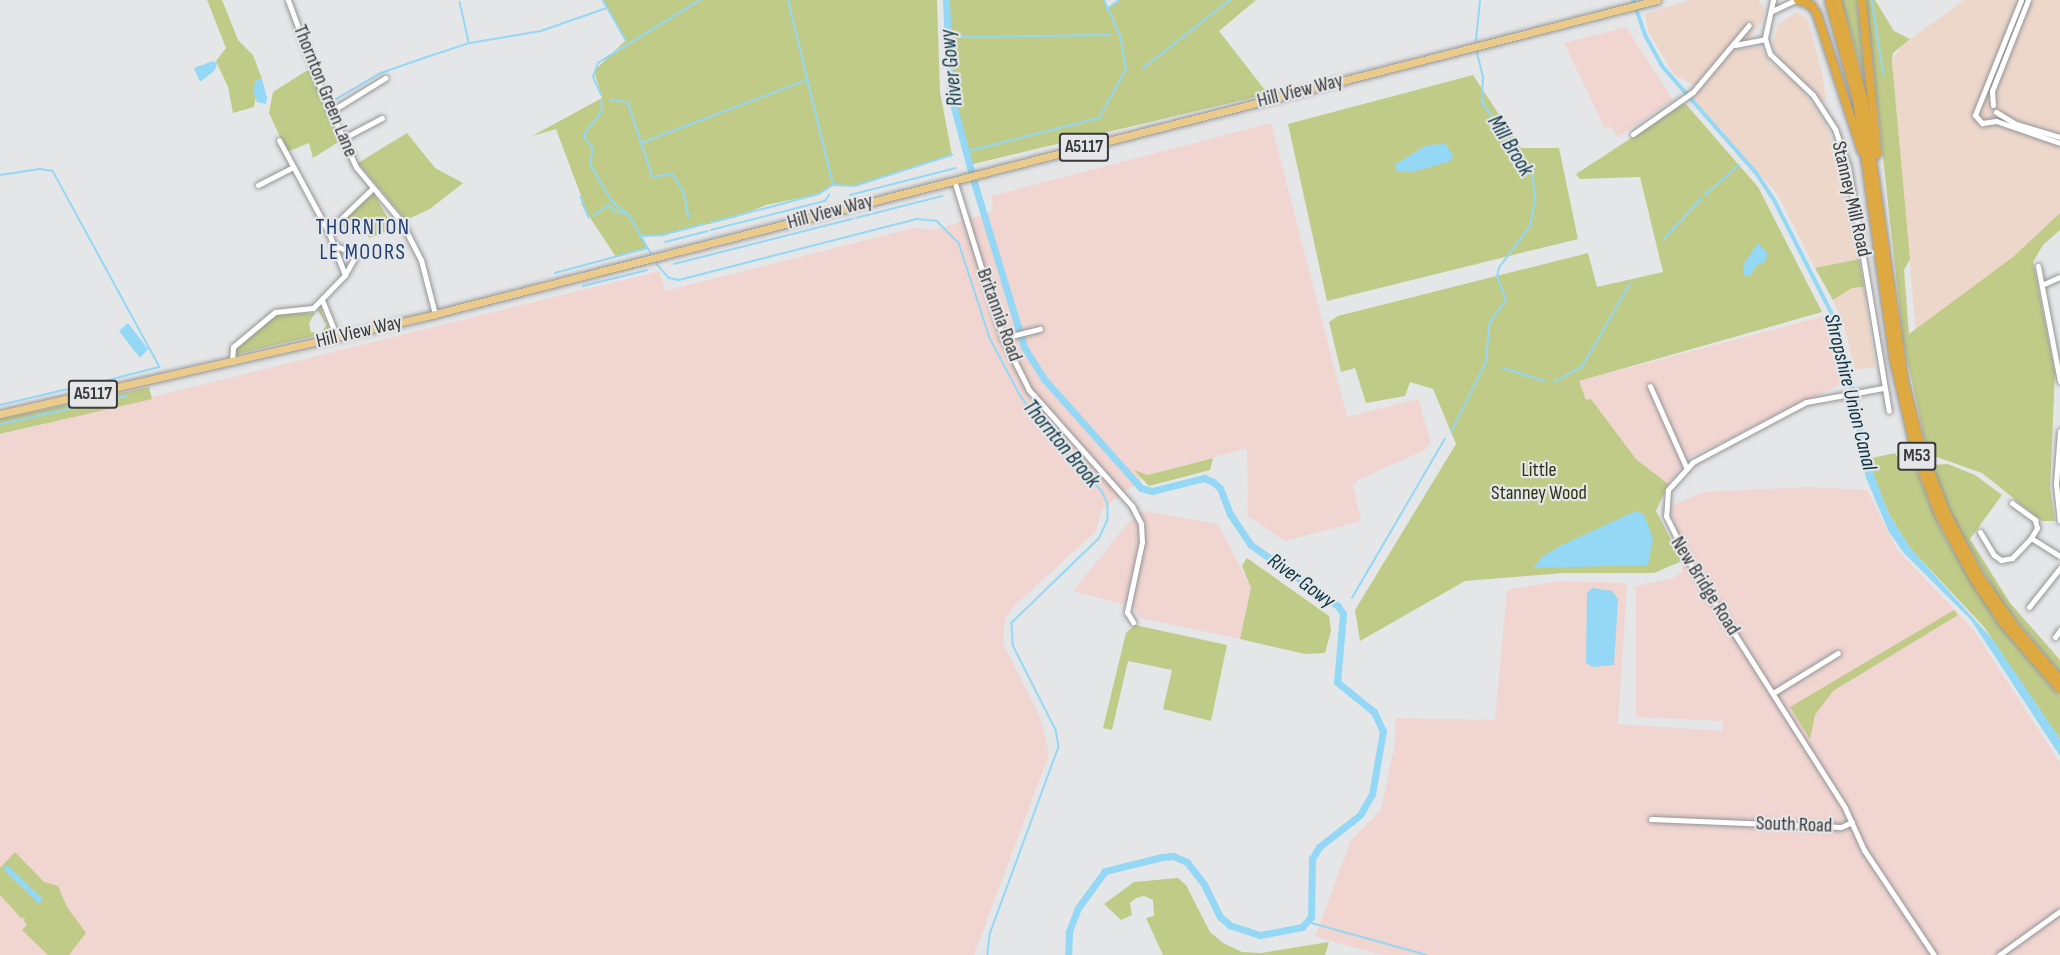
<!DOCTYPE html>
<style>
body{margin:0}
#map{position:relative;width:2060px;height:955px;overflow:hidden;background:#e5e6e8;font-family:"Sofia Sans Condensed",sans-serif}
div>[style]{position:absolute}
.commercial>*{inset:0;background:#edd7cb}
.industrial>*{inset:0;background:#f0d5d1}
.green>*{inset:0;background:#c0cb88}
.water>*{inset:0;background:#94d8f6}
.stream>*{height:1.5px;margin:-0.75px;padding:0 0.75px;transform-origin:0.75px;border-radius:0.75px;background:#94d8f6}
.canal>*{height:4px;margin:-2px;padding:0 2px;transform-origin:2px;border-radius:2px;background:#94d8f6}
.river>*{height:7px;margin:-3.5px;padding:0 3.5px;transform-origin:3.5px;border-radius:3.5px;background:#94d8f6}
.roads{filter:drop-shadow(0 0 2px #949596) drop-shadow(0 0 2px #949596)}
.minor>*{height:5px;margin:-2.5px;padding:0 2.5px;transform-origin:2.5px;border-radius:2.5px;background:#fff}
.major>*{height:7px;margin:-3.5px;padding:0 3.5px;transform-origin:3.5px;border-radius:3.5px;background:#ebcb8c}
.highway>*{height:8px;margin:-4px;padding:0 4px;transform-origin:4px;border-radius:4px;background:#dda940}
span{translate:-50% -50%;white-space:nowrap;text-align:center;line-height:1.15;-webkit-text-stroke:4.5px #e5e6e8;paint-order:stroke}
.shield-label span{padding:2px 4px;background:#e5e6e8;border:2px solid;border-radius:4px;-webkit-text-stroke-width:0}
.shield-label{font-size:18px;color:#39393a;font-weight:700}
.street-label{font-size:20px;color:#39393a}
.park-label{font-size:20px;color:#2e3211}
.water-label{font-size:21px;color:#083242;font-style:italic}
.quarter-label{font-size:22px;color:#1d3d73;letter-spacing:1.5px}
</style>
<div id="map">
<div class="commercial">
<div style="clip-path:polygon(1690px 0,1758px 0,1764px 7px,1763px 19px,1748px 40px,1732px 44px,1695px 85px,1674px 75px,1648px 31px,1645px 14px)"></div>
<div style="clip-path:polygon(1964px 0,2060px 0,2060px 226px,1916px 332px,1892px 62px,1901px 46px)"></div>
<div style="clip-path:polygon(1797px 12px,1807px 18px,1821px 68px,1826px 99px,1821px 102px,1781px 61px,1772px 45px,1778px 24px)"></div>
<div style="clip-path:polygon(1761px 47px,1770px 63px,1796px 82px,1824px 120px,1841px 166px,1859px 259px,1815px 268px,1778px 195px,1691px 96px,1732px 50px)"></div>
<div style="clip-path:polygon(1864px 287px,1875px 367px,1855px 370px,1844px 326px,1833px 300px,1852px 288px)"></div>
</div>
<div class="industrial">
<div style="clip-path:polygon(1626px 27px,1673px 100px,1618px 137px,1610px 126px,1605px 129px,1564px 43px)"></div>
<div style="clip-path:polygon(1271px 123px,1347px 417px,1418px 399px,1431px 442px,1425px 450px,1358px 480px,1353px 486px,1361px 521px,1285px 541px,1248px 516px,1247px 448px,1148px 475px,1102px 509px,1096px 531px,1014px 606px,1005px 618px,1003px 644px,1040px 717px,1049px 754px,974px 955px,0 955px,0 435px,659px 271px,665px 291px,914px 228px,935px 230px,993px 211px,991px 196px)"></div>
<div style="clip-path:polygon(1825px 316px,1843px 383px,1689px 458px,1668px 484px,1636px 459px,1591px 399px,1586px 401px,1579px 381px)"></div>
<div style="clip-path:polygon(1808px 487px,1867px 490px,1898px 551px,1973px 629px,2060px 763px,2060px 955px,1383px 955px,1315px 937px,1351px 840px,1381px 810px,1395px 743px,1395px 718px,1495px 720px,1507px 590px,1559px 581px,1627px 583px,1618px 724px,1722px 731px,1724px 721px,1636px 717px,1636px 586px,1673px 578px,1682px 572px,1682px 561px,1690px 555px,1672px 526px,1671px 506px,1703px 492px)"></div>
<div style="clip-path:polygon(1144px 511px,1218px 524px,1251px 588px,1240px 639px,1140px 618px,1133px 607px,1073px 591px,1128px 523px)"></div>
</div>
<div class="green">
<div style="clip-path:polygon(207px 0,222px 0,238px 40px,253px 55px,262px 79px,259px 79px,254px 107px,233px 113px,228px 87px,216px 61px,226px 48px)"></div>
<div style="clip-path:polygon(603px 0,937px 0,940px 92px,952px 155px,855px 186px,833px 185px,819px 194px,766px 205px,737px 217px,663px 235px,640px 236px,648px 248px,616px 257px,581px 204px,583px 201px,556px 129px,532px 136px,602px 98px,594px 71px,626px 40px)"></div>
<div style="clip-path:polygon(946px 0,1104px 0,1107px 9px,1119px 0,1256px 0,1219px 31px,1268px 94px,969px 165px,950px 92px)"></div>
<div style="clip-path:polygon(1841px 0,1857px 0,1865px 81px,1851px 32px)"></div>
<div style="clip-path:polygon(1866px 0,1875px 0,1894px 31px,1910px 39px,1893px 53px,1892px 62px,1910px 259px,1904px 270px,1909px 334px,2013px 257px,2060px 213px,2060px 230px,2043px 245px,2033px 262px,2055px 373px,2050px 488px,2055px 521px,2042px 521px,1982px 473px,1928px 454px,1903px 341px)"></div>
<div style="clip-path:polygon(306px 71px,312px 71px,340px 141px,313px 158px,309px 143px,287px 152px,269px 113px,273px 92px)"></div>
<div style="clip-path:polygon(1473px 75px,1521px 148px,1559px 148px,1578px 239px,1327px 301px,1288px 124px)"></div>
<div style="clip-path:polygon(1685px 103px,1758px 187px,1822px 312px,1579px 381px,1586px 400px,1591px 399px,1636px 459px,1668px 484px,1656px 511px,1682px 561px,1654px 573px,1564px 573px,1465px 581px,1360px 641px,1355px 610px,1456px 444px,1433px 389px,1410px 382px,1405px 396px,1366px 403px,1355px 368px,1341px 372px,1329px 322px,1338px 316px,1588px 253px,1597px 287px,1663px 272px,1640px 177px,1580px 179px,1576px 174px)"></div>
<div style="clip-path:polygon(407px 133px,435px 168px,463px 183px,430px 209px,406px 220px,358px 163px)"></div>
<div style="clip-path:polygon(374px 194px,390px 222px,385px 232px,369px 238px,362px 223px,345px 230px,342px 223px,353px 209px)"></div>
<div style="clip-path:polygon(1859px 259px,1864px 287px,1852px 288px,1833px 300px,1815px 268px)"></div>
<div style="clip-path:polygon(320px 308px,331px 332px,233px 355px,235px 348px,277px 314px,315px 313px,309px 323px,311px 332px,320px 333px,327px 325px,317px 309px)"></div>
<div style="clip-path:polygon(149px 387px,152px 399px,0 434px,0 419px)"></div>
<div style="clip-path:polygon(1895px 453px,1899px 460px,1912px 460px,1940px 528px,1972px 583px,1996px 621px,2060px 697px,2060px 739px,1984px 627px,1911px 549px,1889px 514px,1867px 459px)"></div>
<div style="clip-path:polygon(1213px 458px,1210px 470px,1149px 486px,1134px 470px,1148px 475px)"></div>
<div style="clip-path:polygon(1948px 464px,1975px 475px,2002px 495px,1970px 539px,2010px 603px,2060px 660px,2060px 673px,2002px 603px,1954px 521px,1932px 465px)"></div>
<div style="clip-path:polygon(1247px 558px,1329px 616px,1331px 631px,1325px 653px,1305px 654px,1240px 639px,1251px 588px,1242px 566px)"></div>
<div style="clip-path:polygon(1954px 610px,1958px 615px,1833px 691px,1815px 715px,1810px 739px,1790px 707px)"></div>
<div style="clip-path:polygon(1135px 625px,1227px 645px,1211px 721px,1163px 709px,1172px 670px,1128px 661px,1112px 730px,1103px 728px,1126px 633px)"></div>
<div style="clip-path:polygon(15px 852px,44px 882px,58px 886px,67px 907px,86px 933px,69px 955px,48px 955px,22px 930px,27px 925px,23px 920px,26px 917px,21px 918px,0 895px,0 868px)"></div>
<div style="clip-path:polygon(1178px 878px,1186px 885px,1210px 932px,1223px 943px,1242px 952px,1261px 953px,1329px 942px,1325px 955px,1163px 955px,1146px 918px,1154px 916px,1153px 900px,1144px 896px,1136px 898px,1130px 903px,1132px 915px,1121px 920px,1104px 904px,1134px 882px)"></div>
</div>
<div class="water">
<div style="clip-path:polygon(213px 61px,217px 63px,215px 70px,200px 82px,194px 68px)"></div>
<div style="clip-path:polygon(262px 79px,267px 98px,266px 104px,257px 102px,253px 90px,256px 80px)"></div>
<div style="clip-path:polygon(1445px 144px,1453px 155px,1451px 161px,1412px 172px,1398px 171px,1394px 165px,1427px 145px)"></div>
<div style="clip-path:polygon(1758px 243px,1767px 253px,1766px 261px,1756px 266px,1750px 276px,1744px 275px,1743px 265px)"></div>
<div style="clip-path:polygon(128px 323px,148px 349px,140px 358px,119px 331px)"></div>
<div style="clip-path:polygon(1859px 398px,1867px 457px,1889px 514px,1911px 549px,1993px 640px,2060px 739px,2060px 756px,1971px 620px,1904px 553px,1889px 532px,1866px 478px,1852px 406px,1851px 399px)"></div>
<div style="clip-path:polygon(1636px 511px,1644px 515px,1653px 538px,1648px 565px,1533px 568px,1543px 556px,1562px 545px)"></div>
<div style="clip-path:polygon(1592px 588px,1612px 591px,1618px 599px,1614px 665px,1593px 667px,1586px 663px,1587px 593px)"></div>
<div style="clip-path:polygon(7px 865px,43px 899px,39px 904px,3px 869px)"></div>
</div>
<div class="stream">
<div style="left:603px;top:0;width:46px;rotate:60.1deg"></div>
<div style="left:1872px;top:0;width:76px;rotate:80.9deg"></div>
<div style="left:460px;top:2px;width:41px;rotate:77.3deg"></div>
<div style="left:1107px;top:9px;width:15px;rotate:-37deg"></div>
<div style="left:961px;top:37px;width:150px;rotate:-0.8deg"></div>
<div style="left:1476px;top:41px;width:41px;rotate:-84.4deg"></div>
<div style="left:1142px;top:69px;width:112px;rotate:-38.1deg"></div>
<div style="left:601px;top:95px;width:20px;rotate:-114deg"></div>
<div style="left:593px;top:77px;width:15px;rotate:-70deg"></div>
<div style="left:598px;top:63px;width:120px;rotate:-31.7deg"></div>
<div style="left:602px;top:100px;width:12px;rotate:90deg"></div>
<div style="left:602px;top:112px;width:30px;rotate:127deg"></div>
<div style="left:584px;top:136px;width:15px;rotate:53deg"></div>
<div style="left:593px;top:148px;width:17px;rotate:97deg"></div>
<div style="left:591px;top:165px;width:42px;rotate:59.7deg"></div>
<div style="left:612px;top:201px;width:23px;rotate:40deg"></div>
<div style="left:630px;top:216px;width:43px;rotate:60.4deg"></div>
<div style="left:611px;top:100px;width:17px;rotate:7deg"></div>
<div style="left:628px;top:102px;width:79px;rotate:71.6deg"></div>
<div style="left:653px;top:177px;width:20px;rotate:-9deg"></div>
<div style="left:673px;top:174px;width:21px;rotate:59deg"></div>
<div style="left:684px;top:192px;width:26px;rotate:79deg"></div>
<div style="left:333px;top:101px;width:56px;rotate:-30.3deg"></div>
<div style="left:381px;top:73px;width:46px;rotate:-19.2deg"></div>
<div style="left:424px;top:58px;width:48px;rotate:-18.1deg"></div>
<div style="left:470px;top:43px;width:72px;rotate:-9.6deg"></div>
<div style="left:541px;top:31px;width:70px;rotate:-19.2deg"></div>
<div style="left:641px;top:143px;width:178px;rotate:-20.8deg"></div>
<div style="left:965px;top:152px;width:138px;rotate:-14.2deg"></div>
<div style="left:1099px;top:118px;width:56px;rotate:-61.1deg"></div>
<div style="left:1126px;top:69px;width:34px;rotate:-100deg"></div>
<div style="left:1120px;top:36px;width:39px;rotate:-114deg"></div>
<div style="left:0;top:175px;width:40px;rotate:-8.5deg"></div>
<div style="left:40px;top:169px;width:13px;rotate:9deg"></div>
<div style="left:53px;top:171px;width:223px;rotate:61.4deg"></div>
<div style="left:834px;top:185px;width:21px;rotate:3deg"></div>
<div style="left:855px;top:186px;width:102px;rotate:-17.7deg"></div>
<div style="left:850px;top:195px;width:109px;rotate:-14.3deg"></div>
<div style="left:1705px;top:195px;width:45px;rotate:-41.4deg"></div>
<div style="left:581px;top:197px;width:22px;rotate:69deg"></div>
<div style="left:593px;top:216px;width:19px;rotate:-35deg"></div>
<div style="left:609px;top:205px;width:8px;rotate:45deg"></div>
<div style="left:615px;top:211px;width:11px;rotate:10deg"></div>
<div style="left:856px;top:218px;width:89px;rotate:-14.3deg"></div>
<div style="left:710px;top:223px;width:113px;rotate:-14.9deg"></div>
<div style="left:819px;top:194px;width:17px;rotate:-33deg"></div>
<div style="left:833px;top:185px;width:190px;rotate:-103.7deg"></div>
<div style="left:711px;top:230px;width:118px;rotate:-14.3deg"></div>
<div style="left:825px;top:201px;width:7px;rotate:-56deg"></div>
<div style="left:640px;top:236px;width:23px;rotate:-2deg"></div>
<div style="left:663px;top:235px;width:43px;rotate:-14.7deg"></div>
<div style="left:1663px;top:240px;width:56px;rotate:-47.2deg"></div>
<div style="left:665px;top:242px;width:44px;rotate:-14.3deg"></div>
<div style="left:657px;top:264px;width:18px;rotate:49deg"></div>
<div style="left:669px;top:278px;width:10px;rotate:11deg"></div>
<div style="left:679px;top:280px;width:245px;rotate:-14.4deg"></div>
<div style="left:916px;top:219px;width:21px;rotate:5deg"></div>
<div style="left:937px;top:221px;width:31px;rotate:45deg"></div>
<div style="left:959px;top:243px;width:100px;rotate:71.9deg"></div>
<div style="left:990px;top:338px;width:64px;rotate:62.2deg"></div>
<div style="left:1020px;top:395px;width:51px;rotate:53.8deg"></div>
<div style="left:1050px;top:436px;width:76px;rotate:46.6deg"></div>
<div style="left:1102px;top:491px;width:14px;rotate:65deg"></div>
<div style="left:1108px;top:504px;width:16px;rotate:90deg"></div>
<div style="left:1108px;top:520px;width:21px;rotate:115deg"></div>
<div style="left:1099px;top:539px;width:121px;rotate:136deg"></div>
<div style="left:1012px;top:623px;width:22px;rotate:87deg"></div>
<div style="left:1013px;top:645px;width:95px;rotate:63.2deg"></div>
<div style="left:1056px;top:730px;width:17px;rotate:80deg"></div>
<div style="left:1059px;top:747px;width:200px;rotate:110.2deg"></div>
<div style="left:990px;top:935px;width:20px;rotate:96deg"></div>
<div style="left:674px;top:264px;width:184px;rotate:-14.2deg"></div>
<div style="left:555px;top:273px;width:96px;rotate:-15deg"></div>
<div style="left:583px;top:286px;width:66px;rotate:-14deg"></div>
<div style="left:1503px;top:368px;width:44px;rotate:17.2deg"></div>
<div style="left:1554px;top:382px;width:32px;rotate:-28deg"></div>
<div style="left:1582px;top:367px;width:96px;rotate:-60deg"></div>
<div style="left:89px;top:385px;width:72px;rotate:-14.4deg"></div>
<div style="left:0;top:405px;width:87px;rotate:-13.2deg"></div>
<div style="left:1px;top:424px;width:128px;rotate:-12.6deg"></div>
<div style="left:1451px;top:432px;width:78px;rotate:-63.4deg"></div>
<div style="left:1486px;top:362px;width:38px;rotate:-85deg"></div>
<div style="left:1489px;top:324px;width:29px;rotate:-55deg"></div>
<div style="left:1506px;top:300px;width:25px;rotate:-111deg"></div>
<div style="left:1497px;top:277px;width:9px;rotate:-77deg"></div>
<div style="left:1499px;top:268px;width:52px;rotate:-53.6deg"></div>
<div style="left:1530px;top:226px;width:26px;rotate:-79deg"></div>
<div style="left:1535px;top:200px;width:27px;rotate:-96deg"></div>
<div style="left:1532px;top:173px;width:86px;rotate:-125.5deg"></div>
<div style="left:1482px;top:103px;width:26px;rotate:-88deg"></div>
<div style="left:1483px;top:77px;width:25px;rotate:-104deg"></div>
<div style="left:1352px;top:598px;width:184px;rotate:-59.7deg"></div>
<div style="left:1308px;top:922px;width:123px;rotate:15.5deg"></div>
</div>
<div class="canal">
<div style="left:1633px;top:0;width:37px;rotate:71deg"></div>
<div style="left:1645px;top:35px;width:35px;rotate:61deg"></div>
<div style="left:1662px;top:66px;width:144px;rotate:48.7deg"></div>
<div style="left:1757px;top:174px;width:33px;rotate:57deg"></div>
<div style="left:1775px;top:202px;width:137px;rotate:63.1deg"></div>
<div style="left:1837px;top:324px;width:80px;rotate:77deg"></div>
</div>
<div class="river">
<div style="left:946px;top:0;width:92px;rotate:87.5deg"></div>
<div style="left:950px;top:92px;width:82px;rotate:75.1deg"></div>
<div style="left:974px;top:182px;width:172px;rotate:73.1deg"></div>
<div style="left:1024px;top:347px;width:39px;rotate:58deg"></div>
<div style="left:1045px;top:380px;width:144px;rotate:48.4deg"></div>
<div style="left:1141px;top:488px;width:11px;rotate:15deg"></div>
<div style="left:1152px;top:491px;width:54px;rotate:-14deg"></div>
<div style="left:1204px;top:478px;width:10px;rotate:24deg"></div>
<div style="left:1213px;top:482px;width:9px;rotate:41deg"></div>
<div style="left:1220px;top:488px;width:28px;rotate:69deg"></div>
<div style="left:1230px;top:514px;width:37px;rotate:56deg"></div>
<div style="left:1251px;top:545px;width:106px;rotate:35deg"></div>
<div style="left:1338px;top:606px;width:9px;rotate:58deg"></div>
<div style="left:1343px;top:614px;width:68px;rotate:95deg"></div>
<div style="left:1337px;top:682px;width:48px;rotate:39deg"></div>
<div style="left:1374px;top:712px;width:21px;rotate:65deg"></div>
<div style="left:1383px;top:731px;width:64px;rotate:99.9deg"></div>
<div style="left:1372px;top:794px;width:24px;rotate:120deg"></div>
<div style="left:1360px;top:815px;width:52px;rotate:142deg"></div>
<div style="left:1319px;top:847px;width:14px;rotate:120deg"></div>
<div style="left:1312px;top:859px;width:58px;rotate:91deg"></div>
<div style="left:1311px;top:917px;width:13px;rotate:132deg"></div>
<div style="left:1302px;top:927px;width:43px;rotate:169.2deg"></div>
<div style="left:1260px;top:935px;width:32px;rotate:-162deg"></div>
<div style="left:1230px;top:925px;width:13px;rotate:-141deg"></div>
<div style="left:1220px;top:917px;width:37px;rotate:-116deg"></div>
<div style="left:1204px;top:884px;width:28px;rotate:-128deg"></div>
<div style="left:1187px;top:862px;width:15px;rotate:-157deg"></div>
<div style="left:1173px;top:856px;width:11px;rotate:175deg"></div>
<div style="left:1162px;top:857px;width:59px;rotate:166.2deg"></div>
<div style="left:1105px;top:871px;width:46px;rotate:126.1deg"></div>
<div style="left:1078px;top:908px;width:26px;rotate:111deg"></div>
<div style="left:1069px;top:932px;width:23px;rotate:92deg"></div>
</div>
<div class="roads">
<div class="minor">
<div style="left:288px;top:0;width:93px;rotate:69.8deg"></div>
<div style="left:320px;top:87px;width:88px;rotate:65.8deg"></div>
<div style="left:356px;top:167px;width:70px;rotate:50.2deg"></div>
<div style="left:401px;top:221px;width:44px;rotate:62.9deg"></div>
<div style="left:421px;top:260px;width:56px;rotate:75.5deg"></div>
<div style="left:1773px;top:0;width:40px;rotate:102deg"></div>
<div style="left:1765px;top:39px;width:16px;rotate:72deg"></div>
<div style="left:1770px;top:54px;width:59px;rotate:43.6deg"></div>
<div style="left:1813px;top:95px;width:40px;rotate:57.1deg"></div>
<div style="left:1835px;top:129px;width:40px;rotate:71.1deg"></div>
<div style="left:1848px;top:167px;width:247px;rotate:80.5deg"></div>
<div style="left:2021px;top:0;width:124px;rotate:111.8deg"></div>
<div style="left:1975px;top:115px;width:11px;rotate:49deg"></div>
<div style="left:1982px;top:123px;width:14px;rotate:-8deg"></div>
<div style="left:1996px;top:121px;width:68px;rotate:19deg"></div>
<div style="left:1772px;top:11px;width:26px;rotate:-25deg"></div>
<div style="left:1735px;top:45px;width:31px;rotate:-11deg"></div>
<div style="left:1993px;top:105px;width:14px;rotate:-94deg"></div>
<div style="left:1992px;top:91px;width:98px;rotate:-68.4deg"></div>
<div style="left:330px;top:112px;width:65px;rotate:-31.7deg"></div>
<div style="left:1996px;top:112px;width:23px;rotate:31deg"></div>
<div style="left:2016px;top:124px;width:46px;rotate:16.5deg"></div>
<div style="left:1633px;top:134px;width:73px;rotate:-35deg"></div>
<div style="left:1693px;top:92px;width:87px;rotate:-50.1deg"></div>
<div style="left:342px;top:139px;width:45px;rotate:-27.7deg"></div>
<div style="left:954px;top:180px;width:165px;rotate:72.8deg"></div>
<div style="left:1003px;top:338px;width:58px;rotate:63.4deg"></div>
<div style="left:1029px;top:390px;width:155px;rotate:48.4deg"></div>
<div style="left:1132px;top:506px;width:20px;rotate:63deg"></div>
<div style="left:1141px;top:524px;width:18px;rotate:87deg"></div>
<div style="left:1142px;top:542px;width:72px;rotate:102.1deg"></div>
<div style="left:1127px;top:612px;width:12px;rotate:59deg"></div>
<div style="left:258px;top:185px;width:39px;rotate:-27deg"></div>
<div style="left:328px;top:231px;width:62px;rotate:-43.7deg"></div>
<div style="left:334px;top:245px;width:24px;rotate:24deg"></div>
<div style="left:356px;top:255px;width:23px;rotate:119deg"></div>
<div style="left:2038px;top:266px;width:117px;rotate:79.2deg"></div>
<div style="left:2044px;top:284px;width:17px;rotate:-24deg"></div>
<div style="left:322px;top:300px;width:40px;rotate:68deg"></div>
<div style="left:1003px;top:338px;width:38px;rotate:-14deg"></div>
<div style="left:232px;top:362px;width:15px;rotate:-86deg"></div>
<div style="left:233px;top:347px;width:55px;rotate:-39.8deg"></div>
<div style="left:275px;top:312px;width:38px;rotate:-6deg"></div>
<div style="left:313px;top:308px;width:46px;rotate:-45.9deg"></div>
<div style="left:345px;top:275px;width:47px;rotate:-111.1deg"></div>
<div style="left:328px;top:231px;width:103px;rotate:-118.3deg"></div>
<div style="left:1650px;top:386px;width:89px;rotate:66deg"></div>
<div style="left:1883px;top:388px;width:78px;rotate:169.7deg"></div>
<div style="left:1806px;top:402px;width:128px;rotate:152deg"></div>
<div style="left:1693px;top:462px;width:38px;rotate:132deg"></div>
<div style="left:1668px;top:490px;width:26px;rotate:94deg"></div>
<div style="left:1666px;top:516px;width:51px;rotate:63.4deg"></div>
<div style="left:1689px;top:562px;width:291px;rotate:57.6deg"></div>
<div style="left:1845px;top:808px;width:46px;rotate:65.7deg"></div>
<div style="left:1864px;top:850px;width:126px;rotate:56.3deg"></div>
<div style="left:2060px;top:431px;width:53px;rotate:94.3deg"></div>
<div style="left:2056px;top:484px;width:37px;rotate:84deg"></div>
<div style="left:2012px;top:503px;width:29px;rotate:36deg"></div>
<div style="left:2035px;top:520px;width:8px;rotate:76deg"></div>
<div style="left:2037px;top:528px;width:12px;rotate:121deg"></div>
<div style="left:1980px;top:532px;width:27px;rotate:59deg"></div>
<div style="left:1994px;top:555px;width:9px;rotate:36deg"></div>
<div style="left:2001px;top:560px;width:11px;rotate:-10deg"></div>
<div style="left:2012px;top:558px;width:28px;rotate:-46deg"></div>
<div style="left:2031px;top:538px;width:34px;rotate:32deg"></div>
<div style="left:2029px;top:607px;width:50px;rotate:-51.5deg"></div>
<div style="left:2055px;top:637px;width:9px;rotate:-54deg"></div>
<div style="left:1773px;top:693px;width:76px;rotate:-31.6deg"></div>
<div style="left:1651px;top:819px;width:190px;rotate:2.4deg"></div>
<div style="left:1841px;top:827px;width:12px;rotate:-24deg"></div>
<div style="left:1999px;top:955px;width:75px;rotate:-35.8deg"></div>
</div>
<div class="major">
<div style="left:0;top:414px;width:446px;rotate:-12.9deg"></div>
<div style="left:435px;top:314px;width:1262px;rotate:-14.41deg"></div>
</div>
<div class="highway">
<div style="left:1798px;top:0;width:14px;rotate:21deg"></div>
<div style="left:1811px;top:5px;width:11px;rotate:56deg"></div>
<div style="left:1817px;top:14px;width:145px;rotate:71.9deg"></div>
<div style="left:1829px;top:0;width:104px;rotate:74.4deg"></div>
<div style="left:1857px;top:100px;width:263px;rotate:81.9deg"></div>
<div style="left:1894px;top:360px;width:97px;rotate:76.8deg"></div>
<div style="left:1916px;top:454px;width:64px;rotate:69deg"></div>
<div style="left:1939px;top:514px;width:74px;rotate:61.7deg"></div>
<div style="left:1974px;top:579px;width:54px;rotate:56.3deg"></div>
<div style="left:2004px;top:624px;width:86px;rotate:49.3deg"></div>
<div style="left:1837px;top:0;width:101px;rotate:75.1deg"></div>
<div style="left:1863px;top:98px;width:285px;rotate:81.7deg"></div>
<div style="left:1904px;top:380px;width:73px;rotate:75.8deg"></div>
<div style="left:1922px;top:451px;width:66px;rotate:68.8deg"></div>
<div style="left:1946px;top:513px;width:72px;rotate:62deg"></div>
<div style="left:1980px;top:577px;width:60px;rotate:55.2deg"></div>
<div style="left:2014px;top:626px;width:71px;rotate:49.6deg"></div>
<div style="left:1862px;top:0;width:155px;rotate:84.4deg"></div>
</div>
</div>
<div class="shield-label">
<span style="left:1084px;top:147px">A5117</span>
<span style="left:93px;top:394px">A5117</span>
<span style="left:1917px;top:456px">M53</span>
</div>
<div class="street-label">
<span style="left:325px;top:91px;rotate:68deg">Thornton Green Lane</span>
<span style="left:1300px;top:91px;rotate:-14deg">Hill View Way</span>
<span style="left:1851px;top:199px;rotate:77deg">Stanney Mill Road</span>
<span style="left:830px;top:212px;rotate:-15deg">Hill View Way</span>
<span style="left:999px;top:315px;rotate:70deg">Britannia Road</span>
<span style="left:359px;top:332px;rotate:-13deg">Hill View Way</span>
<span style="left:1705px;top:586px;rotate:58deg">New Bridge Road</span>
<span style="left:1794px;top:825px;rotate:2deg">South Road</span>
</div>
<div class="park-label">
<span style="left:1539px;top:482px">Little<br>Stanney Wood</span>
</div>
<div class="water-label">
<span style="left:952px;top:68px;rotate:-96deg">River Gowy</span>
<span style="left:1510px;top:146px;rotate:58deg">Mill Brook</span>
<span style="left:1850px;top:392px;rotate:76deg">Shropshire Union Canal</span>
<span style="left:1061px;top:444px;rotate:50deg">Thornton Brook</span>
<span style="left:1301px;top:581px;rotate:36deg">River Gowy</span>
</div>
<div class="quarter-label">
<span style="left:363px;top:240px">THORNTON<br>LE MOORS</span>
</div>
</div>
